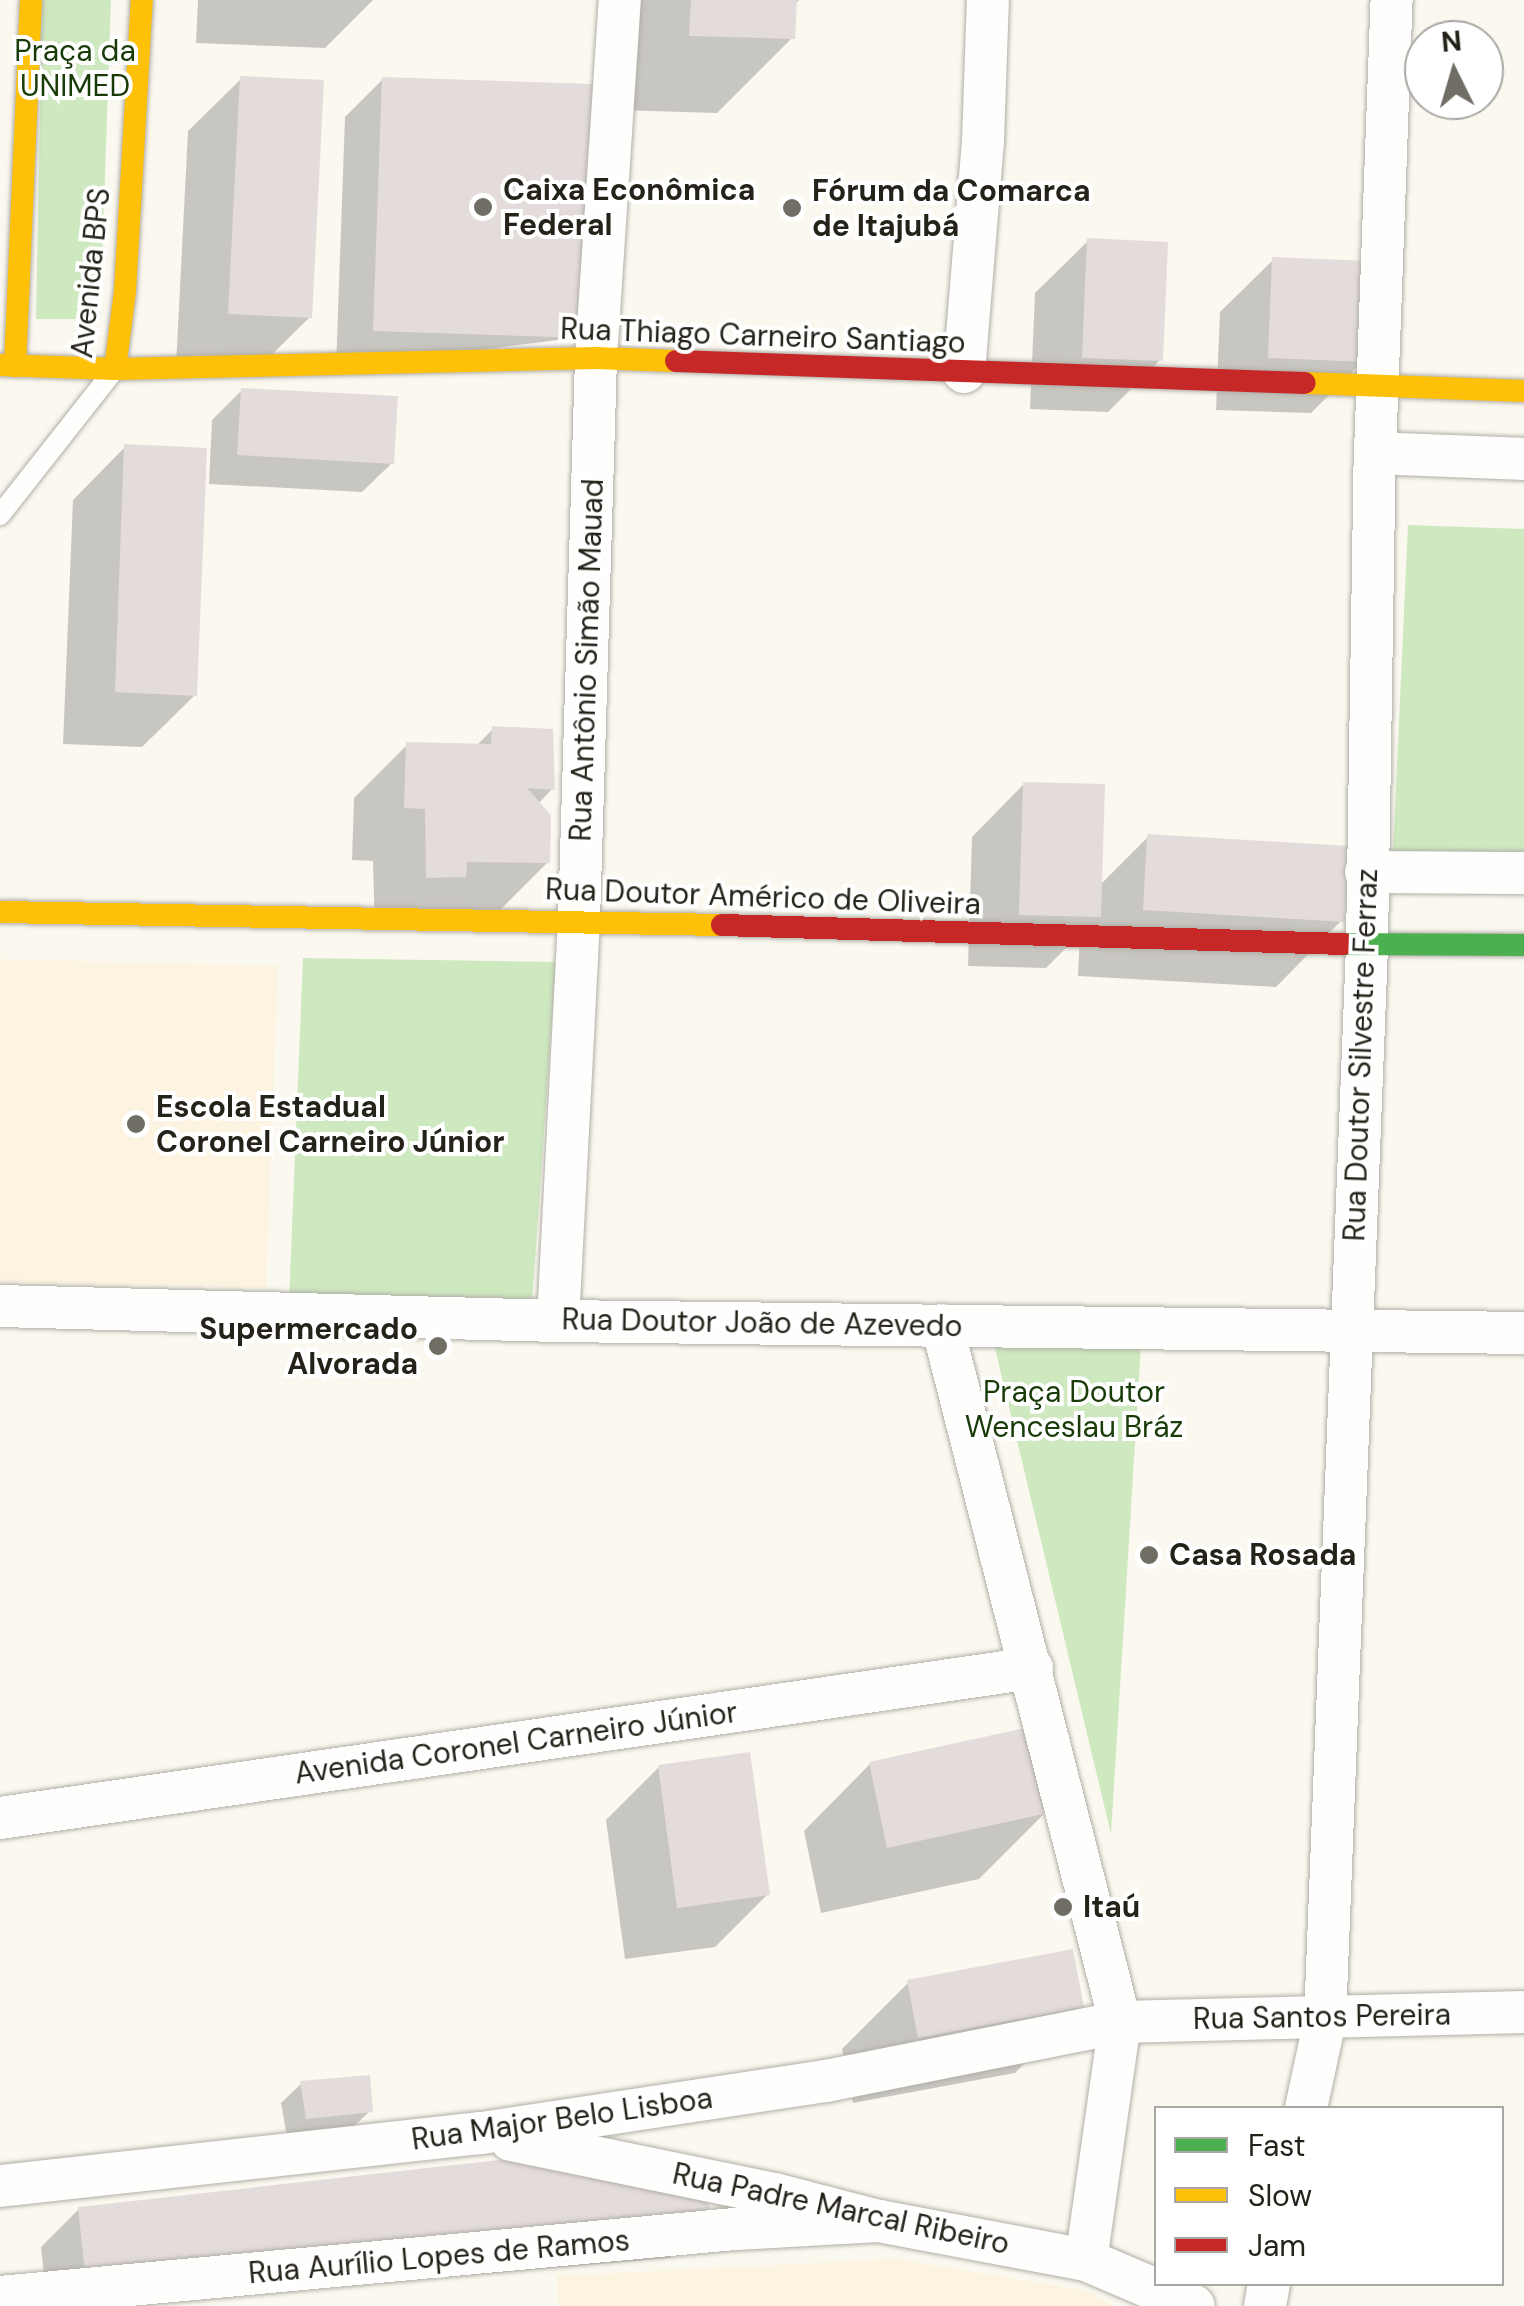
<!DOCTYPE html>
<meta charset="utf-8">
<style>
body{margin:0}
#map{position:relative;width:1524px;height:2306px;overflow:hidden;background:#fbf8f0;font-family:"DM Sans",sans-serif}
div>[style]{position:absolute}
.built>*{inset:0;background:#fcf4e0}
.green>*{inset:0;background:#cee8c0}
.shadow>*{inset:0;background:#0003}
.building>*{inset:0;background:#e3dcdb}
.roads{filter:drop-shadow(0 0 2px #b1aea7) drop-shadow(0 0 2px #b1aea7)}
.lane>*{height:20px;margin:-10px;padding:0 10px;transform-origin:10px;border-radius:10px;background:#fefefd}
.street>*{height:42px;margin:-21px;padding:0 21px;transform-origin:21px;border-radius:21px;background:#fefefd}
.fast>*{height:22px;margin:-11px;padding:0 11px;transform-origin:11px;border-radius:11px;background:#4caf50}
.slow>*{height:22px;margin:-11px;padding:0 11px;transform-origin:11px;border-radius:11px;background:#ffc107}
.jam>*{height:22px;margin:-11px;padding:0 11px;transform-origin:11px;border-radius:11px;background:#c62828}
.dots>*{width:28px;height:28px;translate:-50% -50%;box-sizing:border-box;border:5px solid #fff;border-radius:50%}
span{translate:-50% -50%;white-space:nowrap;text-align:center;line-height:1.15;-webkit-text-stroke:8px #fff;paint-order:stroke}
.park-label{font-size:30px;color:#193b08}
.poi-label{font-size:30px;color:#25221a;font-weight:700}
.left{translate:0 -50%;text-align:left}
.right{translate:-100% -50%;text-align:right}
.street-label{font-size:30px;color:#25221a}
.legend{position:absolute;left:1154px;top:2106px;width:350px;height:180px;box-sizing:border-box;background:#fff;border:2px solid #a8a7a3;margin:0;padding:12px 18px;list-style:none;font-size:30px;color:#25221a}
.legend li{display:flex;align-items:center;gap:20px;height:50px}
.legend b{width:50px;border:2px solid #a8a7a3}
.north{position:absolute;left:1404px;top:20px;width:100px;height:100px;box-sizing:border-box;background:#fff;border:2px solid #a8a7a3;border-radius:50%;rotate:355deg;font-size:28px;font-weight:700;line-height:40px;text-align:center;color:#25221a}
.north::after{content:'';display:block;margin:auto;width:35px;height:45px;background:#706d65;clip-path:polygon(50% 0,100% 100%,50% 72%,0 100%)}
</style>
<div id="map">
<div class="built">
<div style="clip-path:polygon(0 959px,278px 966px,266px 1288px,0 1282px)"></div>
<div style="clip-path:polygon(895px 2259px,1088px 2291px,1113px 2306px,559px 2306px,557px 2276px)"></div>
</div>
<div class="green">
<div style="clip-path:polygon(42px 0,111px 0,100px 319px,36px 319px)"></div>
<div style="clip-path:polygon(1408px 525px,1524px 529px,1524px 856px,1393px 852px)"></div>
<div style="clip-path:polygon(303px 958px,556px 962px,532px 1304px,289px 1303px)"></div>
<div style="clip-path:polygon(993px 1340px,1141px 1345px,1111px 1834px)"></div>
</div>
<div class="shadow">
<div style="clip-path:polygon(198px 0,373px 0,325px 48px,196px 43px)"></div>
<div style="clip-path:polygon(620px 0,799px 0,794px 5px,792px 38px,717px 113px,615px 110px)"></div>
<div style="clip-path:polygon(241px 79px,310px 317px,257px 369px,176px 366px,188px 131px)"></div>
<div style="clip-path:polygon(383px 79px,582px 337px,336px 368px,345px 117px)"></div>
<div style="clip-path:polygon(1088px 241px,1160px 360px,1108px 412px,1030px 409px,1035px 293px)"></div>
<div style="clip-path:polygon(1273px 260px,1363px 361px,1311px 413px,1216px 410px,1220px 312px)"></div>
<div style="clip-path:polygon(242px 390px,392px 463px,362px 492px,209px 484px,212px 420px)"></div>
<div style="clip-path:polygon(125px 447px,195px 695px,142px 747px,63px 744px,73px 500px)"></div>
<div style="clip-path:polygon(493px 729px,552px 789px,538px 804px,548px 862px,495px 915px,375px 929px,373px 861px,352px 860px,354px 798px,407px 745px,476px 746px)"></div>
<div style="clip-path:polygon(1024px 784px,1099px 886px,1148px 837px,1342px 920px,1276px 987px,1078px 976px,1080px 934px,1046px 968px,968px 966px,972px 837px)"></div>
<div style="clip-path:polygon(870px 1764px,1046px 1812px,979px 1879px,821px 1913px,804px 1831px)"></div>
<div style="clip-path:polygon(659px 1767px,767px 1895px,715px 1947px,625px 1959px,606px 1820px)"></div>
<div style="clip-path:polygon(909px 1982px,1081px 2006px,1015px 2073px,853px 2103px,842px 2049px)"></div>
<div style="clip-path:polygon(301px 2084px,370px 2111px,350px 2130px,287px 2137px,281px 2103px)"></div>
<div style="clip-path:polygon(79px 2209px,709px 2220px,670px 2258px,98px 2306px,47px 2306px,41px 2247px)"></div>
</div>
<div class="building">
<div style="clip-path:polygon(691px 0,797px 0,795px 39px,689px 36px)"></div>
<div style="clip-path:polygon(240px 76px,324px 80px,312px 318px,228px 314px)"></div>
<div style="clip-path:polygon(382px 77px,594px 84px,585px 338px,373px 331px)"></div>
<div style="clip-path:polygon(1087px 238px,1168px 242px,1163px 361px,1082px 358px)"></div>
<div style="clip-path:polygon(1272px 257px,1370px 261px,1366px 362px,1268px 358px)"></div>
<div style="clip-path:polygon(241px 388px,398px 396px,394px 464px,237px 455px)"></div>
<div style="clip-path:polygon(124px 444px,207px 448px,197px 696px,115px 692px)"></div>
<div style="clip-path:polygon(492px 726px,553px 729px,555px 790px,527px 788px,551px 815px,550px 863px,467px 862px,466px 877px,426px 878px,425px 809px,404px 808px,406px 742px,491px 744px)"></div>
<div style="clip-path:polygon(1023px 782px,1105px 784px,1101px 917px,1019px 915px)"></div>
<div style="clip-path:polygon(1147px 834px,1349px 846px,1345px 922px,1143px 910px)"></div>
<div style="clip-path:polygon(1029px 1727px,1048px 1813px,887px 1848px,869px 1762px)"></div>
<div style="clip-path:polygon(750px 1752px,770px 1895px,677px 1908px,658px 1765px)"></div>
<div style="clip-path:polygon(1073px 1949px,1084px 2007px,918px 2038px,907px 1980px)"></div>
<div style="clip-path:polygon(370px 2075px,373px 2112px,306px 2119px,300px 2081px)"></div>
<div style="clip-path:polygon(517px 2158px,708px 2197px,711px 2220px,85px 2273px,78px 2207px)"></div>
</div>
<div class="roads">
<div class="lane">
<div style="left:0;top:515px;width:178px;rotate:-51.8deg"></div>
</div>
<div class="street">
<div style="left:964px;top:372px;width:232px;rotate:-85.3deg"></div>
<div style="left:983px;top:141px;width:141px;rotate:-88deg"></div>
<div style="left:1375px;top:453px;width:149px;rotate:2.3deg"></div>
<div style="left:1366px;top:872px;width:158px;rotate:0.4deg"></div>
<div style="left:0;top:1306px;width:558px;rotate:1.54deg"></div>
<div style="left:558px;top:1321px;width:966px;rotate:0.71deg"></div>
<div style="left:558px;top:1321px;width:401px;rotate:-87deg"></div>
<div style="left:579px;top:921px;width:563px;rotate:-88.27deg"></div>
<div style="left:596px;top:358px;width:359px;rotate:-86.2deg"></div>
<div style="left:942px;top:1325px;width:719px;rotate:75.67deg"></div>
<div style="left:1120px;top:2022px;width:240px;rotate:98.1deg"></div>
<div style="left:0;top:1818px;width:1043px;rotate:-8.27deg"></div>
<div style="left:1306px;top:2108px;width:90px;rotate:-77.8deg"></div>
<div style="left:1325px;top:2020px;width:1076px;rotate:-87.76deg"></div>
<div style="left:1367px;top:945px;width:492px;rotate:-89.1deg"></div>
<div style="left:1375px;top:453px;width:453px;rotate:-87.9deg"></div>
<div style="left:511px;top:2140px;width:269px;rotate:11.6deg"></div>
<div style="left:775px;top:2194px;width:107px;rotate:14.6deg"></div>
<div style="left:879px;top:2221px;width:211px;rotate:10.7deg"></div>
<div style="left:1086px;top:2260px;width:117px;rotate:23.1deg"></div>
<div style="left:0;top:2186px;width:484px;rotate:-6.3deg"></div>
<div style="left:481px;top:2133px;width:349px;rotate:-8.6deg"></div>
<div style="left:826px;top:2081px;width:300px;rotate:-11.3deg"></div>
<div style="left:1120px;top:2022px;width:404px;rotate:-1.4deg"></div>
<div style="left:0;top:2297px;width:738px;rotate:-5.29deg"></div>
<div style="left:735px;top:2229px;width:144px;rotate:-3.2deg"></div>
<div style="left:1265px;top:2306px;width:22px;rotate:-80deg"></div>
</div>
<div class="fast">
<div style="left:1344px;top:944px;width:180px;rotate:0.3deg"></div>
</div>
<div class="slow">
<div style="left:0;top:365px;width:115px;rotate:2deg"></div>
<div style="left:115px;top:369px;width:481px;rotate:-1.3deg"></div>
<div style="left:596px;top:358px;width:80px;rotate:2.1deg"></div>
<div style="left:15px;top:366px;width:366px;rotate:-87.5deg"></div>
<div style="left:115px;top:369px;width:79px;rotate:-82.7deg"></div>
<div style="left:125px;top:291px;width:291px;rotate:-86.7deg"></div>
<div style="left:1305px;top:383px;width:219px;rotate:2.1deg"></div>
<div style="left:0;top:912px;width:722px;rotate:1.03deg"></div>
</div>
<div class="jam">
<div style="left:676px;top:361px;width:629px;rotate:2deg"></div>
<div style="left:722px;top:925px;width:622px;rotate:1.75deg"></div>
</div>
</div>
<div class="dots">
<div style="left:483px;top:207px;background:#706d65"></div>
<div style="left:792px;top:208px;background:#706d65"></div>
<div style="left:136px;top:1124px;background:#706d65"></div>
<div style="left:438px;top:1346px;background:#706d65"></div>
<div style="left:1149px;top:1555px;background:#706d65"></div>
<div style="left:1063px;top:1907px;background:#706d65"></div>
</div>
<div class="park-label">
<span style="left:75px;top:68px">Praça da<br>UNIMED</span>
<span style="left:1074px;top:1409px">Praça Doutor<br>Wenceslau Bráz</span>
</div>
<div class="poi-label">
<span class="left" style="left:503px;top:207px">Caixa Econômica<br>Federal</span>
<span class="left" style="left:812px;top:208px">Fórum da Comarca<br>de Itajubá</span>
<span class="left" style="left:156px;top:1124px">Escola Estadual<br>Coronel Carneiro Júnior</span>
<span class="right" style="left:418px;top:1346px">Supermercado<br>Alvorada</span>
<span class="left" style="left:1169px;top:1555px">Casa Rosada</span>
<span class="left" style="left:1083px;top:1907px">Itaú</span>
</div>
<div class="street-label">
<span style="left:91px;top:273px;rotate:-84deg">Avenida BPS</span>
<span style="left:763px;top:336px;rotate:2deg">Rua Thiago Carneiro Santiago</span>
<span style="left:587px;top:660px;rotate:-88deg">Rua Antônio Simão Mauad</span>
<span style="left:763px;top:897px;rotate:2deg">Rua Doutor Américo de Oliveira</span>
<span style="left:1361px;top:1055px;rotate:-88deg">Rua Doutor Silvestre Ferraz</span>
<span style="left:762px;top:1323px;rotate:1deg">Rua Doutor João de Azevedo</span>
<span style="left:516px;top:1743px;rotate:-8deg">Avenida Coronel Carneiro Júnior</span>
<span style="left:1322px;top:2017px;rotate:-1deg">Rua Santos Pereira</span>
<span style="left:562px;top:2119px;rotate:-8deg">Rua Major Belo Lisboa</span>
<span style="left:841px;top:2209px;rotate:12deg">Rua Padre Marcal Ribeiro</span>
<span style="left:439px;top:2257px;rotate:-5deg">Rua Aurílio Lopes de Ramos</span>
</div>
<ul class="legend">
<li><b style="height:12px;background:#4caf50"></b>Fast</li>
<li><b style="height:12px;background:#ffc107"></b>Slow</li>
<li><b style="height:12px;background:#c62828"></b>Jam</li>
</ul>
<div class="north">N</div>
</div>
